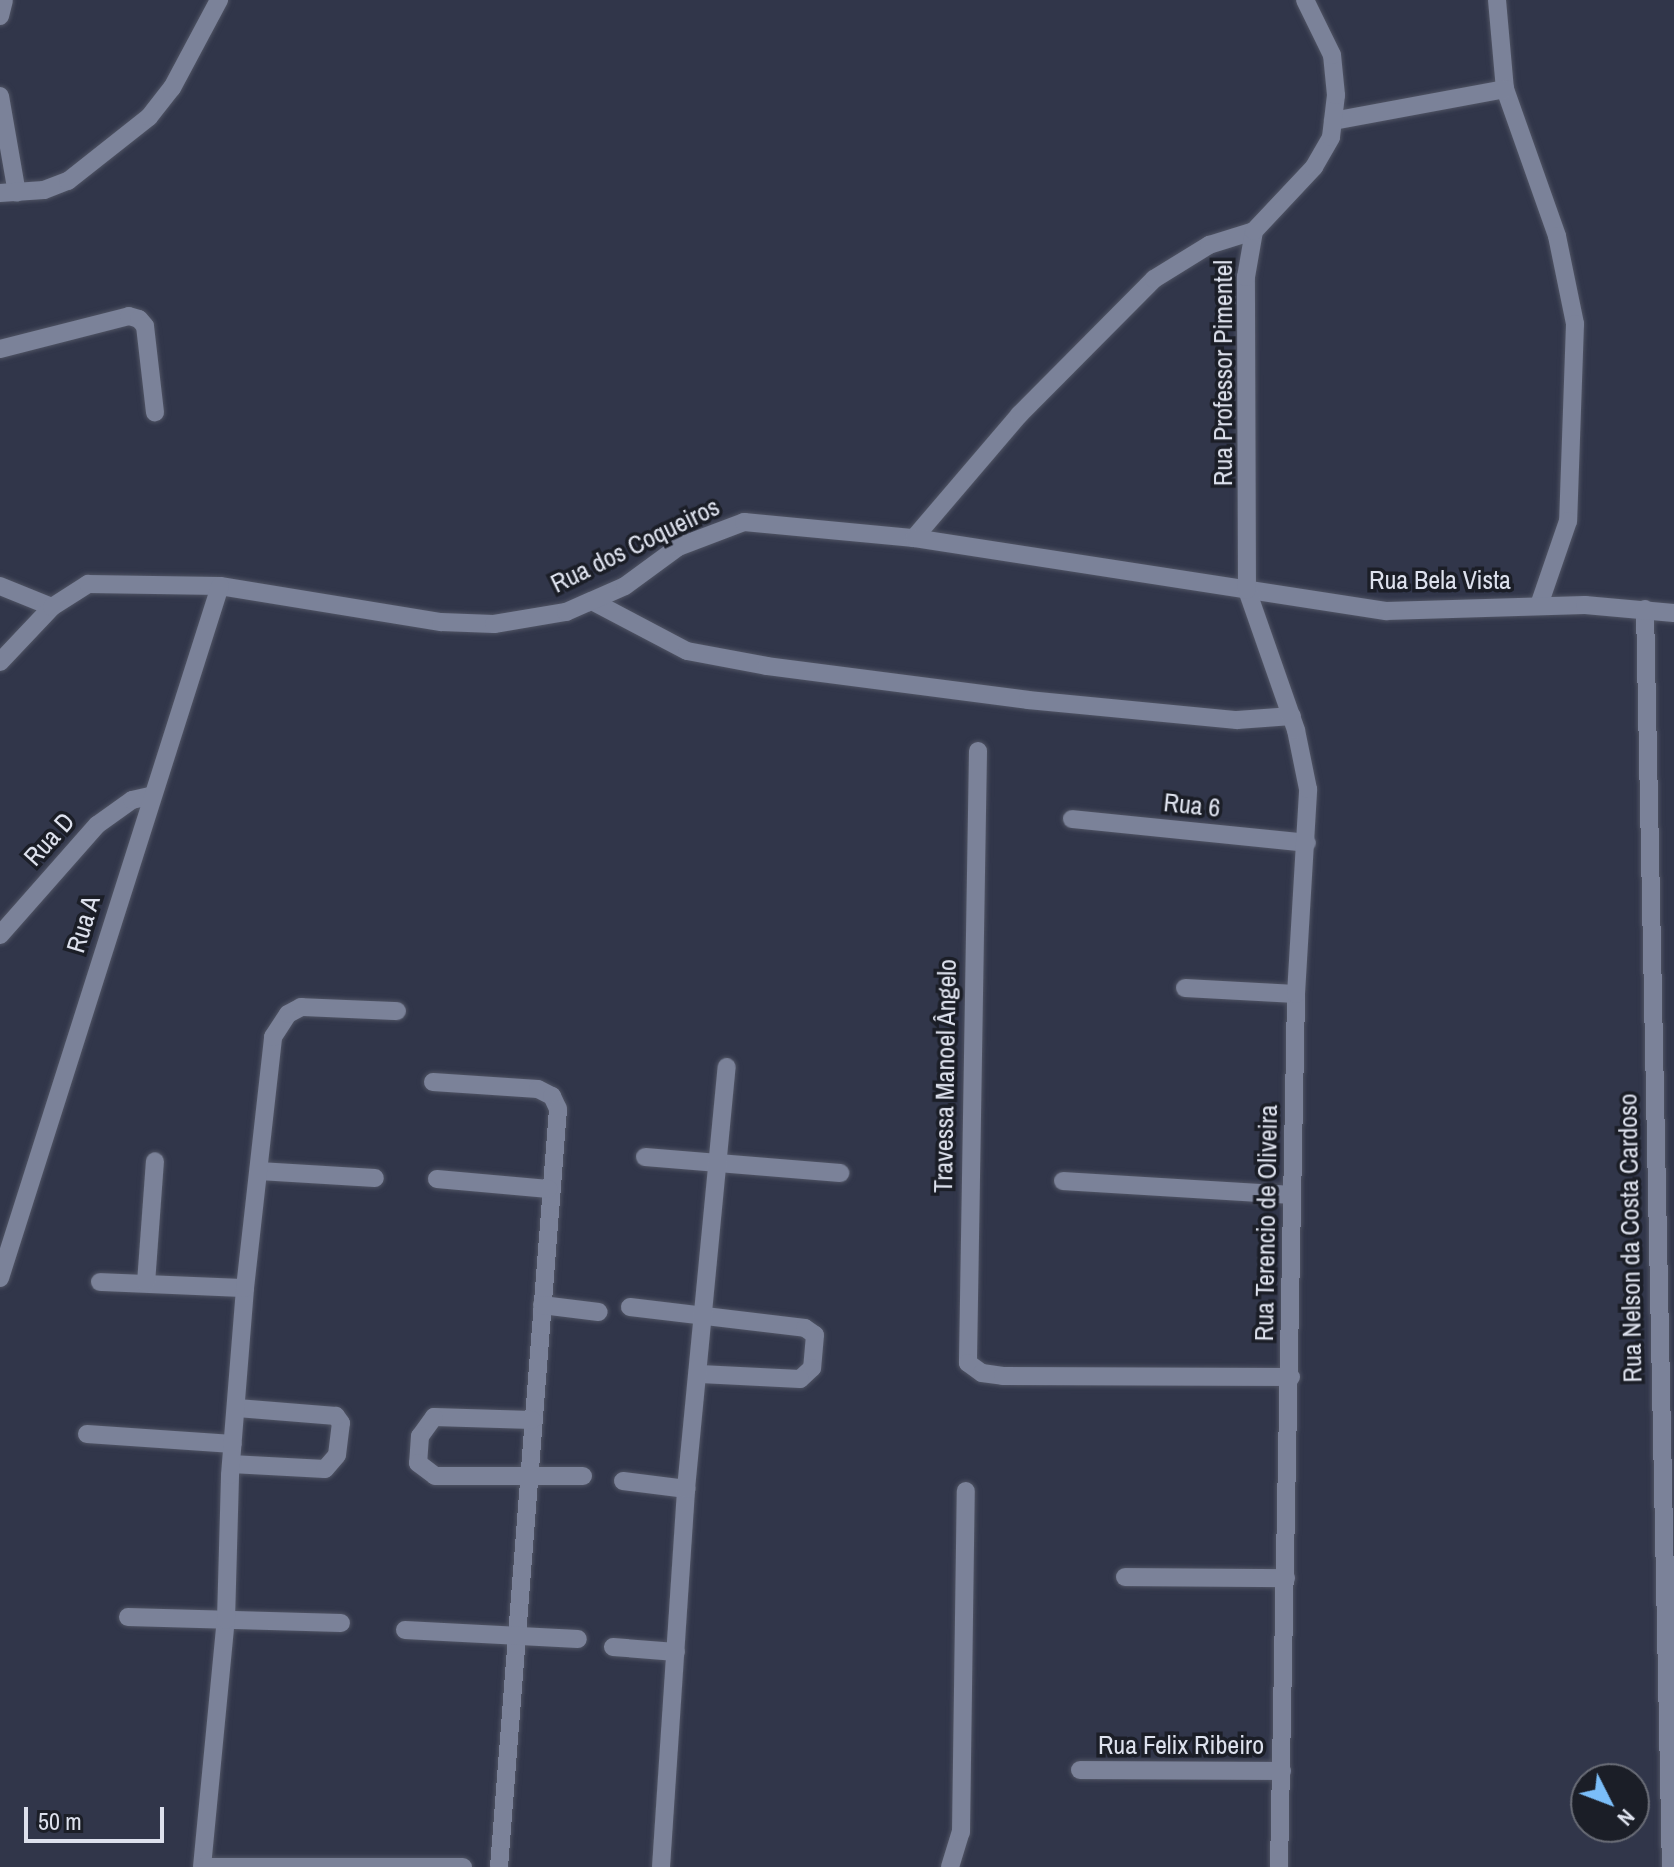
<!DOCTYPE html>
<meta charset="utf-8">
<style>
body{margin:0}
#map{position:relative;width:1674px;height:1867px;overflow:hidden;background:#31364a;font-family:"Archivo Narrow",sans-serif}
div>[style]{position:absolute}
.roads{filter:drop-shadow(0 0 2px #505464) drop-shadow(0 0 2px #505464)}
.minor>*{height:18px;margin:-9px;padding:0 9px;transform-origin:9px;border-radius:9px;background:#7b8299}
span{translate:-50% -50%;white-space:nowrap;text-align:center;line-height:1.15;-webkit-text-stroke:7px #1b1e27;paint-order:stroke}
.street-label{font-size:26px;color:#dde1ed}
.north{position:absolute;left:1570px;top:1763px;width:80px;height:80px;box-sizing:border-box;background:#1b1e27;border:2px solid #696c76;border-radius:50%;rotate:132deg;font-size:22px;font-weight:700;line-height:32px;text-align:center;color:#dde1ed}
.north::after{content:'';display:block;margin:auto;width:28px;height:36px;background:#7bbef9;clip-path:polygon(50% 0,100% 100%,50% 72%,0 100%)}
.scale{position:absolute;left:24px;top:1807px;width:140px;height:36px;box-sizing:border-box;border:4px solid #dde1ed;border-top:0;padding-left:10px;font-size:24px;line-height:28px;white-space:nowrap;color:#dde1ed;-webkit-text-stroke:6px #1b1e27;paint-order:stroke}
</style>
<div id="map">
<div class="roads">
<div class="minor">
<div style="left:1497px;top:0;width:89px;rotate:84.9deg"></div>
<div style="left:1505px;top:89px;width:156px;rotate:70.5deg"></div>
<div style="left:1557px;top:236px;width:90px;rotate:78.4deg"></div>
<div style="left:1575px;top:324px;width:197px;rotate:92deg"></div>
<div style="left:1568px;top:521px;width:89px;rotate:109deg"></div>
<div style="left:0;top:16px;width:16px;rotate:-76deg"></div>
<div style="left:0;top:96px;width:98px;rotate:80.1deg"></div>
<div style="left:1333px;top:121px;width:175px;rotate:-10.5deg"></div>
<div style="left:0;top:193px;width:44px;rotate:-3.9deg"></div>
<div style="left:44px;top:190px;width:26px;rotate:-21deg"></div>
<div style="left:68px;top:181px;width:103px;rotate:-38.3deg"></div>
<div style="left:149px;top:117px;width:37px;rotate:-52deg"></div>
<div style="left:172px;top:88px;width:100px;rotate:-61.9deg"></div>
<div style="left:0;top:349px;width:133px;rotate:-14.3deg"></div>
<div style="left:129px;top:316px;width:10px;rotate:17deg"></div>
<div style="left:139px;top:319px;width:9px;rotate:49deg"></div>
<div style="left:145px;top:326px;width:87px;rotate:83.4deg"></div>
<div style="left:914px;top:538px;width:162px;rotate:-49.5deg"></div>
<div style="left:1019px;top:415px;width:192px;rotate:-45.2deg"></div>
<div style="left:1154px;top:279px;width:65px;rotate:-31.7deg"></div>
<div style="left:1209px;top:245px;width:47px;rotate:-17.3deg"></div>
<div style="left:0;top:586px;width:56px;rotate:22deg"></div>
<div style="left:592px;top:601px;width:107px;rotate:27.8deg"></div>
<div style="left:687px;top:651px;width:81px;rotate:10.6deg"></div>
<div style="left:767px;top:666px;width:263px;rotate:7.4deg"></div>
<div style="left:1028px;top:700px;width:210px;rotate:5.5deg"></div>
<div style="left:1237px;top:720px;width:55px;rotate:-4.2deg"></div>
<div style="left:1645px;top:609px;width:1258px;rotate:88.82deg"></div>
<div style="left:0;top:662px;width:76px;rotate:-46.6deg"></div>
<div style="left:52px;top:607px;width:43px;rotate:-32.6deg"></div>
<div style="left:88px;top:584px;width:132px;rotate:0.9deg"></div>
<div style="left:220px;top:586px;width:224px;rotate:9.3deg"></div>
<div style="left:441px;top:622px;width:53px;rotate:2.2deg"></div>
<div style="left:494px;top:624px;width:73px;rotate:-9.5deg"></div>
<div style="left:566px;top:612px;width:64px;rotate:-23.8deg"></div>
<div style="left:625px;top:586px;width:66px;rotate:-36.3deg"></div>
<div style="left:678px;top:547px;width:71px;rotate:-20.7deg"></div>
<div style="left:744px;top:522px;width:171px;rotate:5.4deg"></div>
<div style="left:914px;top:538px;width:478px;rotate:8.8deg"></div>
<div style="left:1386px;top:611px;width:199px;rotate:-1.7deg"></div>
<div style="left:1585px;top:605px;width:89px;rotate:5.1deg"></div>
<div style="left:978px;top:751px;width:612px;rotate:90.94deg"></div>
<div style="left:968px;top:1363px;width:17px;rotate:36deg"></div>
<div style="left:982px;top:1373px;width:21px;rotate:8deg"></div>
<div style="left:1003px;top:1376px;width:288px;rotate:0.2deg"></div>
<div style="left:1072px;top:819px;width:236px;rotate:5.8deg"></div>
<div style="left:0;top:935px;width:147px;rotate:-48.6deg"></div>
<div style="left:97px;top:825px;width:43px;rotate:-35.5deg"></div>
<div style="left:132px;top:800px;width:18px;rotate:-13deg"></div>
<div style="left:1185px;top:988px;width:111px;rotate:3.1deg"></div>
<div style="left:433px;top:1082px;width:105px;rotate:3.8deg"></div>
<div style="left:538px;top:1089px;width:16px;rotate:27deg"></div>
<div style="left:552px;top:1096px;width:14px;rotate:65deg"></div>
<div style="left:558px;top:1109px;width:760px;rotate:94.45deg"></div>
<div style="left:645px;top:1157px;width:196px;rotate:4.7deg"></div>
<div style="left:259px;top:1171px;width:116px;rotate:3.5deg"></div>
<div style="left:437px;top:1179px;width:112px;rotate:5.1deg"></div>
<div style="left:1063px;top:1181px;width:229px;rotate:3.5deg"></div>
<div style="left:0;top:1278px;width:726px;rotate:-72.36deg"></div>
<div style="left:100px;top:1282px;width:145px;rotate:2.4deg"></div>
<div style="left:146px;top:1283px;width:122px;rotate:-85.8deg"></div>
<div style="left:542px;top:1305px;width:57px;rotate:7deg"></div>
<div style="left:630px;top:1307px;width:176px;rotate:6.8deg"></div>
<div style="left:805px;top:1328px;width:12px;rotate:35deg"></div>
<div style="left:815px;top:1335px;width:33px;rotate:95deg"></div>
<div style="left:812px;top:1368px;width:16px;rotate:137deg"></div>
<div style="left:800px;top:1379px;width:100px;rotate:-177.1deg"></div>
<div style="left:532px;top:1420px;width:98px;rotate:-178.2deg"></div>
<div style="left:434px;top:1417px;width:24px;rotate:126deg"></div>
<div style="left:420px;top:1436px;width:27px;rotate:94deg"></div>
<div style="left:418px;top:1463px;width:21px;rotate:37deg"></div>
<div style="left:435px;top:1476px;width:148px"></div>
<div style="left:87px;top:1434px;width:146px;rotate:3.9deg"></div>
<div style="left:231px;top:1464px;width:94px;rotate:3deg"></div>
<div style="left:325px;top:1469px;width:18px;rotate:-49deg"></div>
<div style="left:337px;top:1455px;width:32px;rotate:-83deg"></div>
<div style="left:341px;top:1423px;width:9px;rotate:-126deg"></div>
<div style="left:336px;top:1416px;width:99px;rotate:-175.4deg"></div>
<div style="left:623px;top:1481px;width:64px;rotate:7.2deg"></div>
<div style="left:1125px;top:1577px;width:161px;rotate:0.4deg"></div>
<div style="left:128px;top:1617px;width:213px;rotate:1.6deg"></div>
<div style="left:405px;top:1630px;width:173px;rotate:3deg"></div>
<div style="left:613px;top:1647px;width:63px;rotate:4.5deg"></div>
<div style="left:1080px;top:1770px;width:202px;rotate:0.3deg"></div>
<div style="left:202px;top:1867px;width:248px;rotate:-84.5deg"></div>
<div style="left:226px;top:1620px;width:145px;rotate:-88.4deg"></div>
<div style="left:230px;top:1475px;width:188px;rotate:-85.4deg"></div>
<div style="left:245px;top:1288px;width:253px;rotate:-83.6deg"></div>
<div style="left:273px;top:1037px;width:27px;rotate:-57deg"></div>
<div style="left:288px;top:1014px;width:15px;rotate:-28deg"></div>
<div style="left:301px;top:1007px;width:96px;rotate:2.4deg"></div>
<div style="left:204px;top:1867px;width:259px"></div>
<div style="left:661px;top:1867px;width:379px;rotate:-86.2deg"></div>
<div style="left:686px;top:1489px;width:424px;rotate:-84.5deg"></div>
<div style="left:950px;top:1867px;width:37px;rotate:-73deg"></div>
<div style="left:961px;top:1832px;width:341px;rotate:-89.2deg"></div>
<div style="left:1279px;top:1867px;width:873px;rotate:-88.88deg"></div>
<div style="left:1296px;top:994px;width:205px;rotate:-86.6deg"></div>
<div style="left:1308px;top:789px;width:60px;rotate:-101.5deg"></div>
<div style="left:1296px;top:730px;width:148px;rotate:-109.3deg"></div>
<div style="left:1247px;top:590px;width:313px;rotate:-90.2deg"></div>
<div style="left:1246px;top:277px;width:47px;rotate:-80.1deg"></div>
<div style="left:1254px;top:231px;width:88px;rotate:-46.8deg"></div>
<div style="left:1314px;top:167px;width:34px;rotate:-60deg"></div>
<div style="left:1331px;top:137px;width:42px;rotate:-83.2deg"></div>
<div style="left:1336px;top:95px;width:40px;rotate:-95.7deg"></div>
<div style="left:1332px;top:55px;width:61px;rotate:-116.1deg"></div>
</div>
</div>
<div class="street-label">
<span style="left:1223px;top:373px;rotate:-90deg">Rua Professor Pimentel</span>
<span style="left:635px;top:545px;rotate:-26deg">Rua dos Coqueiros</span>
<span style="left:1440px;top:580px">Rua Bela Vista</span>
<span style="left:1192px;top:805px;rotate:6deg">Rua 6</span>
<span style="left:49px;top:839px;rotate:-48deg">Rua D</span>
<span style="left:83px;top:924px;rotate:-73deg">Rua A</span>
<span style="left:945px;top:1076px;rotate:-89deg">Travessa Manoel Ângelo</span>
<span style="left:1266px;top:1223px;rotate:-89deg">Rua Terencio de Oliveira</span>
<span style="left:1630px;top:1238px;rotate:-91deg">Rua Nelson da Costa Cardoso</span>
<span style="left:1181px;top:1745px">Rua Felix Ribeiro</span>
</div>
<div class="north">N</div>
<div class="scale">50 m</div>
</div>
